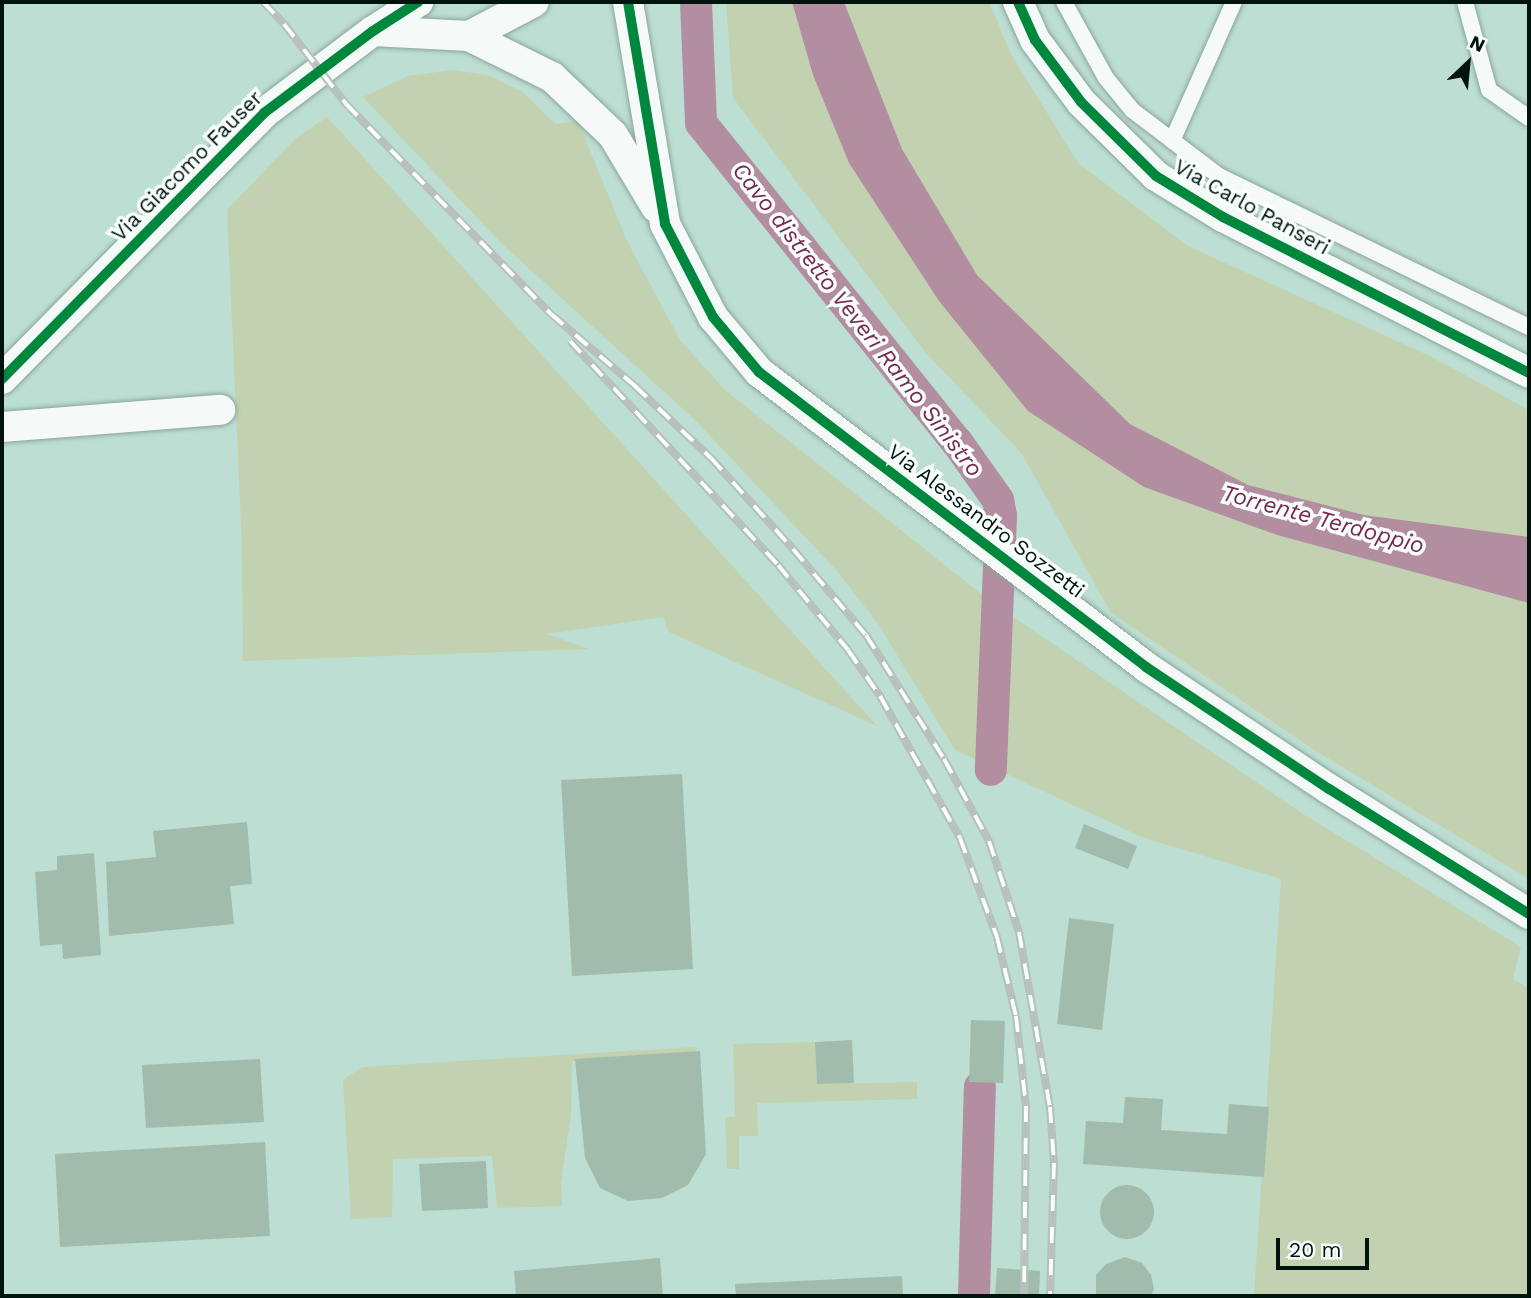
<!DOCTYPE html>
<style>
body{margin:0}
#map{position:relative;width:1531px;height:1298px;overflow:hidden;background:#bdded2;font-family:"Work Sans",sans-serif}
div>[style]{position:absolute}
.green>*{inset:0;background:#c2d2b0}
.water>*{inset:0;background:#b28ea0}
.canal>*{height:32px;margin:-16px;padding:0 16px;transform-origin:16px;border-radius:16px;background:#b28ea0}
.building>*{inset:0;background:#a1bcad}
.round{border-radius:50%}
.roads{filter:drop-shadow(0 0 2px #8ba59c) drop-shadow(0 0 2px #8ba59c)}
.service>*{height:16px;margin:-8px;padding:0 8px;transform-origin:8px;border-radius:8px;background:#f5faf8}
.minor>*{height:30px;margin:-15px;padding:0 15px;transform-origin:15px;border-radius:15px;background:#f5faf8}
.rail>*{height:8px;margin-top:-4px;transform-origin:0;background:repeating-linear-gradient(90deg,#f9fffd 0 16px,#b7c0bd 0 32px);box-sizing:border-box;border-block:2px solid #b7c0bd}
.cycleway>*{height:10px;margin:-5px;padding:0 5px;transform-origin:5px;border-radius:5px;background:#00873e}
span{translate:-50% -50%;white-space:nowrap;text-align:center;line-height:1.15;-webkit-text-stroke:7px #f9fffd;paint-order:stroke}
.street-label{font-size:21px;color:#00130d}
.water-label{font-size:23px;color:#782853;font-style:italic}
.frame{position:absolute;inset:0;border:4px solid #00130d;pointer-events:none}
.north{position:absolute;left:1433px;top:28px;width:70px;height:70px;-webkit-text-stroke:5px #f9fffd;paint-order:stroke;rotate:26deg;font-size:19px;font-weight:700;line-height:28px;text-align:center;color:#00130d}
.north::after{content:'';display:block;margin:auto;width:24px;height:32px;background:#00130d;clip-path:polygon(50% 0,100% 100%,50% 72%,0 100%)}
.scale{position:absolute;left:1276px;top:1238px;width:93px;height:32px;box-sizing:border-box;border:4px solid #00130d;border-top:0;padding-left:9px;font-size:21px;line-height:24px;white-space:nowrap;color:#00130d;-webkit-text-stroke:5px #f9fffd;paint-order:stroke}
</style>
<div id="map">
<div class="green">
<div style="clip-path:polygon(726px 2px,792px 2px,813px 75px,1144px 487px,1277px 535px,1529px 603px,1529px 879px,1319px 753px,1111px 613px,1022px 454px,926px 353px,733px 98px)"></div>
<div style="clip-path:polygon(844px 2px,989px 2px,1011px 54px,1078px 163px,1188px 246px,1430px 356px,1529px 410px,1529px 537px,1364px 515px,1248px 485px,1130px 424px,977px 275px,902px 149px)"></div>
<div style="clip-path:polygon(452px 70px,488px 75px,523px 92px,555px 124px,578px 121px,627px 241px,680px 340px,725px 390px,990px 601px,1303px 814px,1521px 947px,1513px 979px,1529px 988px,1529px 1296px,1254px 1296px,1281px 879px,1144px 838px,955px 750px,878px 624px,838px 572px,695px 420px,500px 242px,363px 97px,408px 76px)"></div>
<div style="clip-path:polygon(327px 117px,877px 726px,669px 632px,663px 617px,547px 634px,589px 649px,243px 661px,242px 548px,227px 210px,296px 138px)"></div>
<div style="clip-path:polygon(815px 1042px,817px 1084px,917px 1082px,917px 1099px,757px 1103px,758px 1136px,739px 1136px,739px 1169px,727px 1169px,725px 1117px,735px 1117px,733px 1044px)"></div>
<div style="clip-path:polygon(695px 1047px,697px 1053px,572px 1061px,571px 1114px,561px 1183px,562px 1206px,497px 1208px,492px 1156px,393px 1159px,392px 1217px,351px 1219px,343px 1080px,362px 1067px)"></div>
</div>
<div class="water">
<div style="clip-path:polygon(792px 2px,844px 2px,902px 149px,977px 275px,1130px 424px,1248px 485px,1364px 515px,1529px 537px,1529px 603px,1277px 535px,1144px 487px,1028px 411px,939px 301px,849px 163px,813px 75px)"></div>
</div>
<div class="canal">
<div style="left:696px;top:2px;width:121px;rotate:87.6deg"></div>
<div style="left:701px;top:123px;width:409px;rotate:51.3deg"></div>
<div style="left:957px;top:442px;width:71px;rotate:54.7deg"></div>
<div style="left:998px;top:500px;width:16px;rotate:79deg"></div>
<div style="left:1001px;top:516px;width:254px;rotate:92.3deg"></div>
<div style="left:974px;top:1296px;width:209px;rotate:-88.4deg"></div>
</div>
<div class="building">
<div style="clip-path:polygon(682px 774px,693px 969px,572px 976px,561px 780px)"></div>
<div style="clip-path:polygon(247px 822px,252px 884px,230px 886px,234px 924px,109px 936px,106px 862px,156px 857px,153px 831px)"></div>
<div style="clip-path:polygon(1084px 824px,1137px 846px,1128px 869px,1075px 848px)"></div>
<div style="clip-path:polygon(94px 853px,101px 955px,63px 959px,62px 944px,40px 946px,35px 872px,57px 870px,57px 856px)"></div>
<div style="clip-path:polygon(1069px 918px,1114px 924px,1102px 1030px,1057px 1024px)"></div>
<div style="clip-path:polygon(971px 1020px,1005px 1021px,1003px 1083px,969px 1082px)"></div>
<div style="clip-path:polygon(852px 1040px,854px 1083px,817px 1084px,815px 1042px)"></div>
<div style="clip-path:polygon(700px 1051px,706px 1154px,688px 1185px,662px 1198px,628px 1201px,600px 1188px,585px 1158px,575px 1059px)"></div>
<div style="clip-path:polygon(260px 1059px,264px 1122px,146px 1128px,142px 1065px)"></div>
<div style="clip-path:polygon(1125px 1097px,1163px 1099px,1161px 1130px,1227px 1134px,1229px 1104px,1269px 1107px,1264px 1177px,1083px 1164px,1086px 1121px,1123px 1123px)"></div>
<div style="clip-path:polygon(265px 1142px,270px 1236px,60px 1247px,55px 1154px)"></div>
<div style="clip-path:polygon(486px 1161px,488px 1208px,422px 1211px,419px 1164px)"></div>
<div class="round" style="left:1100px;top:1185px;width:54px;height:54px"></div>
<div style="clip-path:polygon(1125px 1257px,1142px 1263px,1151px 1275px,1154px 1289px,1151px 1296px,1096px 1296px,1096px 1275px,1106px 1264px)"></div>
<div style="clip-path:polygon(660px 1258px,663px 1296px,516px 1296px,514px 1271px)"></div>
<div style="clip-path:polygon(997px 1268px,1040px 1271px,1039px 1296px,995px 1296px)"></div>
<div style="clip-path:polygon(902px 1276px,903px 1296px,736px 1296px,735px 1284px)"></div>
</div>
<div class="roads">
<div class="service">
<div style="left:1064px;top:2px;width:87px;rotate:61.1deg"></div>
<div style="left:1106px;top:78px;width:41px;rotate:50.9deg"></div>
<div style="left:1132px;top:110px;width:109px;rotate:37.2deg"></div>
<div style="left:1219px;top:176px;width:345px;rotate:26deg"></div>
<div style="left:1465px;top:2px;width:91px;rotate:74.7deg"></div>
<div style="left:1489px;top:90px;width:49px;rotate:35deg"></div>
<div style="left:1172px;top:141px;width:152px;rotate:-66deg"></div>
</div>
<div class="minor">
<div style="left:628px;top:2px;width:225px;rotate:80.5deg"></div>
<div style="left:665px;top:224px;width:105px;rotate:62.7deg"></div>
<div style="left:713px;top:317px;width:72px;rotate:50.1deg"></div>
<div style="left:759px;top:372px;width:487px;rotate:37.3deg"></div>
<div style="left:1146px;top:667px;width:220px;rotate:33.7deg"></div>
<div style="left:1329px;top:789px;width:236px;rotate:32deg"></div>
<div style="left:1018px;top:2px;width:42px;rotate:65.9deg"></div>
<div style="left:1035px;top:40px;width:77px;rotate:53.4deg"></div>
<div style="left:1081px;top:102px;width:105px;rotate:44.6deg"></div>
<div style="left:1156px;top:176px;width:79px;rotate:31.5deg"></div>
<div style="left:1223px;top:217px;width:343px;rotate:27deg"></div>
<div style="left:373px;top:31px;width:96px;rotate:3deg"></div>
<div style="left:469px;top:36px;width:93px;rotate:26.3deg"></div>
<div style="left:552px;top:77px;width:84px;rotate:43.6deg"></div>
<div style="left:613px;top:135px;width:84px;rotate:59.2deg"></div>
<div style="left:469px;top:36px;width:73px;rotate:-27.6deg"></div>
<div style="left:2px;top:379px;width:373px;rotate:-45.4deg"></div>
<div style="left:264px;top:113px;width:136px;rotate:-37deg"></div>
<div style="left:373px;top:31px;width:54px;rotate:-32.8deg"></div>
<div style="left:2px;top:427px;width:219px;rotate:-4.5deg"></div>
</div>
</div>
<div class="rail">
<div style="left:263px;top:2px;width:30px;rotate:46deg"></div>
<div style="left:284px;top:24px;width:101px;rotate:52.2deg"></div>
<div style="left:346px;top:104px;width:293px;rotate:45.7deg"></div>
<div style="left:551px;top:314px;width:111px;rotate:40.6deg"></div>
<div style="left:635px;top:386px;width:105px;rotate:43.5deg"></div>
<div style="left:711px;top:458px;width:122px;rotate:48deg"></div>
<div style="left:793px;top:549px;width:113px;rotate:49.7deg"></div>
<div style="left:866px;top:635px;width:146px;rotate:57.8deg"></div>
<div style="left:944px;top:759px;width:94px;rotate:61.2deg"></div>
<div style="left:989px;top:841px;width:96px;rotate:71.8deg"></div>
<div style="left:1019px;top:932px;width:178px;rotate:80deg"></div>
<div style="left:1050px;top:1107px;width:56px;rotate:85.9deg"></div>
<div style="left:1054px;top:1163px;width:133px;rotate:91.7deg"></div>
<div style="left:570px;top:341px;width:306px;rotate:47.1deg"></div>
<div style="left:778px;top:565px;width:110px;rotate:50.5deg"></div>
<div style="left:848px;top:650px;width:56px;rotate:55.2deg"></div>
<div style="left:880px;top:696px;width:163px;rotate:60.6deg"></div>
<div style="left:960px;top:838px;width:106px;rotate:69.5deg"></div>
<div style="left:997px;top:937px;width:81px;rotate:76.5deg"></div>
<div style="left:1016px;top:1016px;width:91px;rotate:83.7deg"></div>
<div style="left:1026px;top:1106px;width:190px;rotate:90.6deg"></div>
</div>
<div class="cycleway">
<div style="left:628px;top:2px;width:225px;rotate:80.5deg"></div>
<div style="left:665px;top:224px;width:105px;rotate:62.7deg"></div>
<div style="left:713px;top:317px;width:72px;rotate:50.1deg"></div>
<div style="left:759px;top:372px;width:487px;rotate:37.3deg"></div>
<div style="left:1146px;top:667px;width:220px;rotate:33.7deg"></div>
<div style="left:1329px;top:789px;width:236px;rotate:32deg"></div>
<div style="left:1018px;top:2px;width:42px;rotate:65.9deg"></div>
<div style="left:1035px;top:40px;width:77px;rotate:53.4deg"></div>
<div style="left:1081px;top:102px;width:105px;rotate:44.6deg"></div>
<div style="left:1156px;top:176px;width:79px;rotate:31.5deg"></div>
<div style="left:1223px;top:217px;width:343px;rotate:27deg"></div>
<div style="left:2px;top:379px;width:373px;rotate:-45.4deg"></div>
<div style="left:264px;top:113px;width:136px;rotate:-37deg"></div>
<div style="left:373px;top:31px;width:54px;rotate:-32.8deg"></div>
</div>
<div class="street-label">
<span style="left:187px;top:166px;rotate:-45deg">Via Giacomo Fauser</span>
<span style="left:1252px;top:207px;rotate:29deg">Via Carlo Panseri</span>
<span style="left:986px;top:521px;rotate:37deg">Via Alessandro Sozzetti</span>
</div>
<div class="water-label">
<span style="left:857px;top:320px;rotate:52deg">Cavo distretto Veveri Ramo Sinistro</span>
<span style="left:1323px;top:520px;rotate:15deg">Torrente Terdoppio</span>
</div>
<div class="frame"></div>
<div class="north">N</div>
<div class="scale">20 m</div>
</div>
